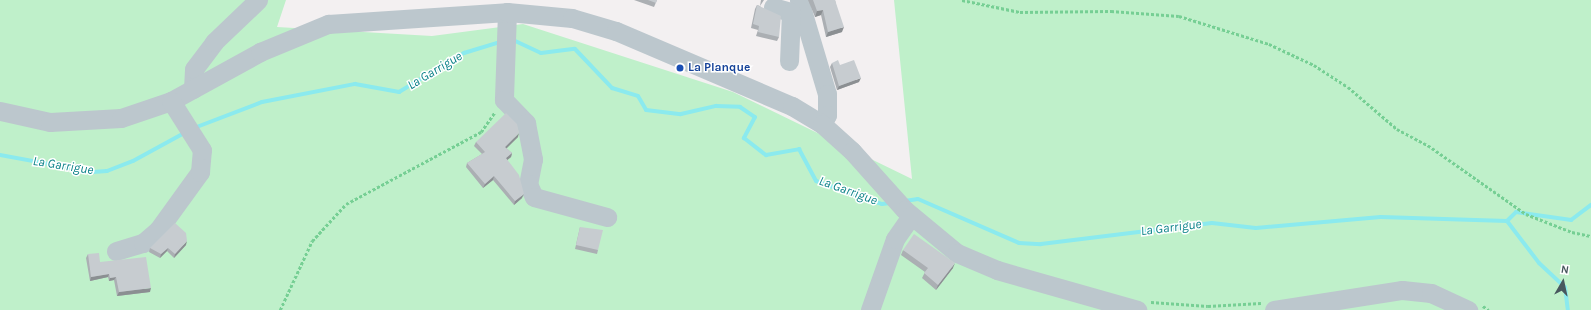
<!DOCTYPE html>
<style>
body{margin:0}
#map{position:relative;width:1591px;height:310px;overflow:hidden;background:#f3f0f1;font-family:Karla,sans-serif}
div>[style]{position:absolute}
.green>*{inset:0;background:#bff0ca}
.stream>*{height:4px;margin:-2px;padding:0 2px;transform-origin:2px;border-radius:2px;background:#8beaee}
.path>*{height:2.5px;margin-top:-1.25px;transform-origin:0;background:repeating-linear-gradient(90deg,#76cf94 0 3px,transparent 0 5px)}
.minor>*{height:19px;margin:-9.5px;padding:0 9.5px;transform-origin:9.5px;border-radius:9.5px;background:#bcc7cd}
.wall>*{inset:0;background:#abafb3}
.shaded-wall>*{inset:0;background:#8b8f92}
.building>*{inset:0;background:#c7ccd0}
.dots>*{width:11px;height:11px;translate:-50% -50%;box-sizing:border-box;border:2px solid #fff;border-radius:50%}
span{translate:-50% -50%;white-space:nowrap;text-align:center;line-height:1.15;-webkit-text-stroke:3px #fff;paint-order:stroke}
.transit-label{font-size:12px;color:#164399;font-weight:700}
.left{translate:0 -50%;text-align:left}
.water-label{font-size:13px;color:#0b8288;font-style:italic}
.north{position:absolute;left:1543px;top:262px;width:40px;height:40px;-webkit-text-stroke:3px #fff;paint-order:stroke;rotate:9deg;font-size:11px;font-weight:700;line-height:16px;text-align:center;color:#48575e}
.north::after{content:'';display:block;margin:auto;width:14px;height:18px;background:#48575e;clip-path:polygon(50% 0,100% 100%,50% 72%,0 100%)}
</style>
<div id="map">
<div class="green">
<div style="clip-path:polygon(0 0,286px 0,277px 27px,432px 36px,523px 24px,733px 92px,912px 179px,894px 0,1591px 0,1591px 310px,0 310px)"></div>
</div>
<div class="stream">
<div style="left:511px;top:39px;width:33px;rotate:25deg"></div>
<div style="left:541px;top:53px;width:34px;rotate:-7deg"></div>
<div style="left:575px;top:49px;width:54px;rotate:46.5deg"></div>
<div style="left:612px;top:88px;width:27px;rotate:17deg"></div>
<div style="left:638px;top:96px;width:16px;rotate:60deg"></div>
<div style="left:646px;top:110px;width:35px;rotate:7deg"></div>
<div style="left:681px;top:114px;width:36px;rotate:-13deg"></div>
<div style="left:716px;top:106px;width:24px;rotate:2deg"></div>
<div style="left:740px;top:107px;width:18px;rotate:34deg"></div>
<div style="left:755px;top:117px;width:24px;rotate:118deg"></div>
<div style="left:744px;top:138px;width:28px;rotate:38deg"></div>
<div style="left:766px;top:155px;width:34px;rotate:-10deg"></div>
<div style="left:799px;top:149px;width:36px;rotate:62deg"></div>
<div style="left:816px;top:181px;width:70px;rotate:19.2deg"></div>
<div style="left:882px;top:204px;width:8px;rotate:-7deg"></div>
<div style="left:194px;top:128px;width:73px;rotate:-20.9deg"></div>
<div style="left:262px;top:102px;width:95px;rotate:-11deg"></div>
<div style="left:355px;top:84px;width:45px;rotate:10.3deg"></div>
<div style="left:399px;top:92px;width:76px;rotate:-31deg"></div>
<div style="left:464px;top:53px;width:39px;rotate:-17deg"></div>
<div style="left:0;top:155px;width:95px;rotate:10.4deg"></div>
<div style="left:93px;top:172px;width:14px;rotate:-4deg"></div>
<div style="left:107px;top:171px;width:28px;rotate:-21deg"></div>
<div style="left:133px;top:161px;width:60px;rotate:-28.7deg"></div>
<div style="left:905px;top:201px;width:13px;rotate:-9deg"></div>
<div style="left:918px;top:199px;width:110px;rotate:23.5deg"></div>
<div style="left:1019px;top:243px;width:22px;rotate:3deg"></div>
<div style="left:1041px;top:244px;width:172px;rotate:-7deg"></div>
<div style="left:1212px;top:223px;width:44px;rotate:6.5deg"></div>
<div style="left:1256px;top:228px;width:125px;rotate:-5deg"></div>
<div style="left:1381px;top:217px;width:126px;rotate:1.8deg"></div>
<div style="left:1507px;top:221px;width:53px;rotate:52.7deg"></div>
<div style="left:1539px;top:263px;width:35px;rotate:43deg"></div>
<div style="left:1565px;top:287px;width:23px;rotate:83deg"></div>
<div style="left:1507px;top:221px;width:13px;rotate:-45deg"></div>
<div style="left:1516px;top:212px;width:56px;rotate:8.3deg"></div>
<div style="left:1571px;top:220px;width:25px;rotate:-37deg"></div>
</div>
<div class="path">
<div style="left:962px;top:0;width:59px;rotate:11.7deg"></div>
<div style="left:1020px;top:12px;width:91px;rotate:-0.6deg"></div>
<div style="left:1111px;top:11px;width:68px;rotate:4.2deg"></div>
<div style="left:1179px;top:16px;width:94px;rotate:17.3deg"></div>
<div style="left:1269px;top:44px;width:50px;rotate:25deg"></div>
<div style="left:1314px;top:65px;width:40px;rotate:32.9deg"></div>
<div style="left:1348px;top:87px;width:65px;rotate:40.6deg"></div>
<div style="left:1397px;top:129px;width:40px;rotate:28deg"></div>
<div style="left:1432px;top:148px;width:115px;rotate:35.1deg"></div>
<div style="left:1526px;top:214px;width:49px;rotate:21.4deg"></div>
<div style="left:1572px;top:232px;width:19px;rotate:12deg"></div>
<div style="left:1151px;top:302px;width:57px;rotate:4deg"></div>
<div style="left:1208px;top:306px;width:53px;rotate:-3.2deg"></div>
<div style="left:1483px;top:306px;width:7px;rotate:34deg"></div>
<div style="left:280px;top:310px;width:76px;rotate:-65.1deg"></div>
<div style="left:312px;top:241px;width:50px;rotate:-47.4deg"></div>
<div style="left:346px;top:204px;width:153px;rotate:-28.1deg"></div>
<div style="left:481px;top:132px;width:24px;rotate:-55deg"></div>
</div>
<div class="minor">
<div style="left:799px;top:0;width:98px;rotate:73.4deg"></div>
<div style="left:827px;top:94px;width:21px;rotate:90deg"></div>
<div style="left:827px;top:115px;width:10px;rotate:119deg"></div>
<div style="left:773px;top:7px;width:19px;rotate:16deg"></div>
<div style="left:791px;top:12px;width:49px;rotate:92.3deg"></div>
<div style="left:507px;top:12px;width:88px;rotate:92deg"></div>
<div style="left:504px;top:100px;width:32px;rotate:46deg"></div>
<div style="left:526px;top:123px;width:37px;rotate:79deg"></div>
<div style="left:533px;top:159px;width:25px;rotate:101deg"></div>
<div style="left:528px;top:184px;width:14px;rotate:65deg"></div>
<div style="left:534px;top:197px;width:76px;rotate:15.3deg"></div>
<div style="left:193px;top:89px;width:20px;rotate:-87deg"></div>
<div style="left:194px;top:69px;width:34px;rotate:-53deg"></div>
<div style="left:214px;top:42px;width:61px;rotate:-43.7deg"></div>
<div style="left:0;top:111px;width:51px;rotate:12.4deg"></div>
<div style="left:50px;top:122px;width:71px;rotate:-3.2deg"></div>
<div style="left:121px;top:118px;width:53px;rotate:-18.8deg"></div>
<div style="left:171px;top:101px;width:102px;rotate:-28.8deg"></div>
<div style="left:260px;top:52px;width:74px;rotate:-22.4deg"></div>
<div style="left:328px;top:24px;width:179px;rotate:-3.8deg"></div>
<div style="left:507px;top:12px;width:65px;rotate:5.3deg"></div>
<div style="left:572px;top:18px;width:46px;rotate:16.5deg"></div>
<div style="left:616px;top:31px;width:191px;rotate:23.1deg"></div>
<div style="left:792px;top:106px;width:35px;rotate:31deg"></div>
<div style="left:822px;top:124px;width:40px;rotate:42deg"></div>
<div style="left:852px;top:151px;width:79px;rotate:48.1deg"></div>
<div style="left:905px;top:210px;width:67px;rotate:39.6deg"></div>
<div style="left:957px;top:253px;width:43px;rotate:23deg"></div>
<div style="left:997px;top:270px;width:146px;rotate:15.9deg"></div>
<div style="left:116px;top:251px;width:28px;rotate:-17deg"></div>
<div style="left:143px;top:243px;width:20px;rotate:-41deg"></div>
<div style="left:158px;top:230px;width:72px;rotate:-54.1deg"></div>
<div style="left:200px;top:172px;width:22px;rotate:-85deg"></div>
<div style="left:202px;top:150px;width:58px;rotate:-122.3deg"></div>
<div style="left:870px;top:310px;width:75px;rotate:-70.6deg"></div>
<div style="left:895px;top:239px;width:28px;rotate:-55deg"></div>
<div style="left:1274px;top:310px;width:130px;rotate:-8.9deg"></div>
<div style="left:1402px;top:290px;width:29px;rotate:6deg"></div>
<div style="left:1431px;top:293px;width:41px;rotate:24.7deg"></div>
</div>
<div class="wall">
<div style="clip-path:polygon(634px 0,657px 0,654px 7px)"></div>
<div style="clip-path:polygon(761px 0,764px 0,760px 6px,779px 37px,777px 41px,756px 36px,758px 30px,751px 28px,755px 9px,757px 5px,760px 6px)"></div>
<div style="clip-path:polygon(808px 0,835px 0,842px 32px,826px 37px,821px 15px,815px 17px)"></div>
<div style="clip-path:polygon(832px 63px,859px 82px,837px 90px,830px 67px)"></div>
<div style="clip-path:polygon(518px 137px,506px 148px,512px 153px,511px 157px,507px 160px,522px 198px,514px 205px,493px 180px,483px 188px,466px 167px,467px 163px,482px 154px,474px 146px,476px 142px)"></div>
<div style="clip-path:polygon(580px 227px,598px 250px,597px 254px,575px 249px)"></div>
<div style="clip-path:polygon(186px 245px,174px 258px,167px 251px,160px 258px,149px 252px,150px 248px)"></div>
<div style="clip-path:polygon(903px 250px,953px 268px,936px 290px,922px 278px,925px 272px,901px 255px)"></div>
<div style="clip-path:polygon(88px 254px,100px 262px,150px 292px,117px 296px,114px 280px,109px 281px,108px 277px,90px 281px,86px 258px)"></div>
</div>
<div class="shaded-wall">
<div style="clip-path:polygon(823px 10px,821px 15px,815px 17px,817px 11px)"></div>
<div style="clip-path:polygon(844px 27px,842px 32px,826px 37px,828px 32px)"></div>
<div style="clip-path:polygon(861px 78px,859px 82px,837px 90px,839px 86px)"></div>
<div style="clip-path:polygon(519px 133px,518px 137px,504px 151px,505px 147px)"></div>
<div style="clip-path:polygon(512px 153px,511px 157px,505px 162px,506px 158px)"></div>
<div style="clip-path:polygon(494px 176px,493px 180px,483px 188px,485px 184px)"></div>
<div style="clip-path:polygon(524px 194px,522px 198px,514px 205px,515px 201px)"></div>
<div style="clip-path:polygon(187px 241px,186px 245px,174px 258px,175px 254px)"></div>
<div style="clip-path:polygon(168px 248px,167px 251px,160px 258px,161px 254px)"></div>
<div style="clip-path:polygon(955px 263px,953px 268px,936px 290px,938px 285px)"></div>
<div style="clip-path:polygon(109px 274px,108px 277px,90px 281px,91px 277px)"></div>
<div style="clip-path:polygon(116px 277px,114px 280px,109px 281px,110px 278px)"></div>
<div style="clip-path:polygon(151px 288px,150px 292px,117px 296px,119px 292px)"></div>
</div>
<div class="building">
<div style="clip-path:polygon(648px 0,657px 0,656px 3px)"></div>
<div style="clip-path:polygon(813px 0,835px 0,844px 27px,828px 32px,823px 10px,817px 11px)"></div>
<div style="clip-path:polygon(757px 5px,781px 16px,779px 37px,758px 32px,759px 26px,753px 24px)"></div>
<div style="clip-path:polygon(838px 60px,840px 65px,854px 60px,861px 78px,839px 86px,832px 63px)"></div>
<div style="clip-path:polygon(506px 113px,517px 124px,519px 133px,505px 147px,512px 153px,506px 158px,519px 175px,524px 194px,515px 201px,494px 176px,485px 184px,467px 163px,485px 152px,476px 142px)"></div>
<div style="clip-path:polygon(175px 223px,186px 233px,187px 241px,175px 254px,168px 248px,161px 254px,150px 248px)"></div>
<div style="clip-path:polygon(580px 227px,603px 230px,598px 250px,576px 245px)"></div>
<div style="clip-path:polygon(914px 234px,955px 263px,938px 285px,924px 273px,928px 268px,903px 250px)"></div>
<div style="clip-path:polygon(99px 253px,100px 262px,146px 257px,151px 288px,119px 292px,116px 277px,110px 278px,109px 274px,91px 277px,88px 254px)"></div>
</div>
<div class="dots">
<div style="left:680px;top:68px;background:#1a4fb4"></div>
</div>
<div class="transit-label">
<span class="left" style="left:688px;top:68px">La Planque</span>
</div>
<div class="water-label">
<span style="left:435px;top:71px;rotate:-31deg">La Garrigue</span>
<span style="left:63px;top:166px;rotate:9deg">La Garrigue</span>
<span style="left:848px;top:191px;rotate:20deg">La Garrigue</span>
<span style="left:1171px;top:228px;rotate:-7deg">La Garrigue</span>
</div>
<div class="north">N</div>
</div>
